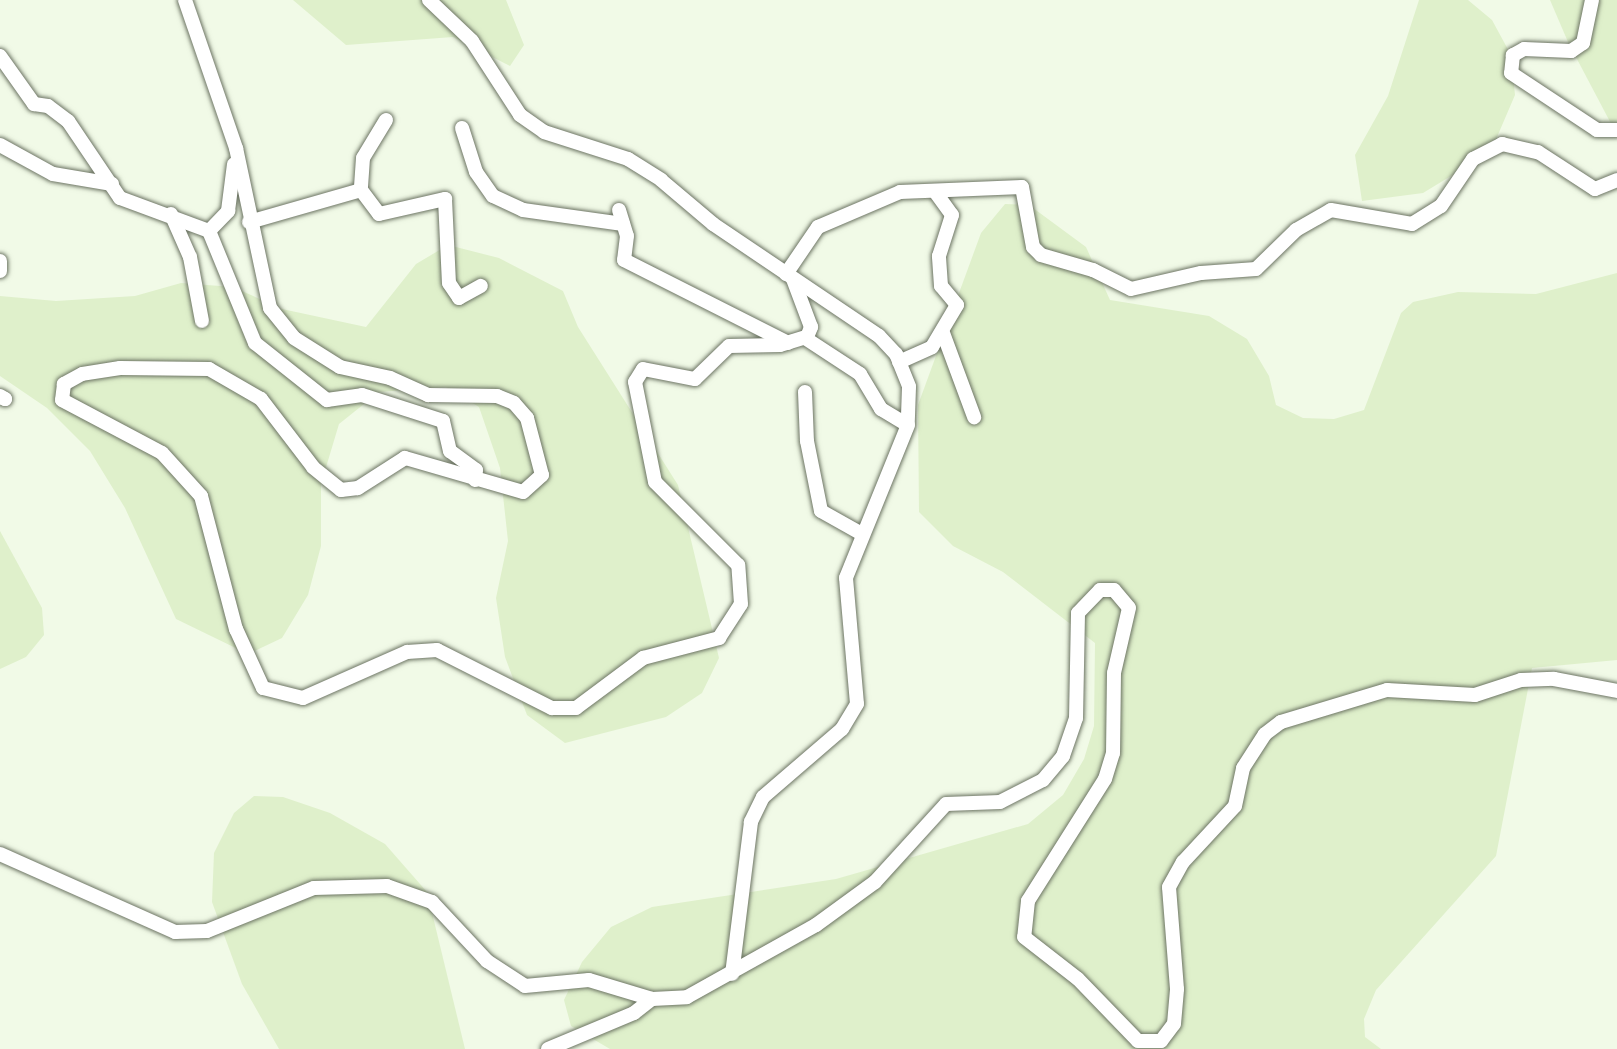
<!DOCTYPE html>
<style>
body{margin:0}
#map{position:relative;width:1617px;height:1049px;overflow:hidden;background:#f1fae7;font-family:"IBM Plex Serif",serif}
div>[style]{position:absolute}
.green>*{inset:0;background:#dff0cb}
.roads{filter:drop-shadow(0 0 2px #6c7463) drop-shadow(0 0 2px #6c7463)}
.minor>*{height:14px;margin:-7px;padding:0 7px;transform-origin:7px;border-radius:7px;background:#fff}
span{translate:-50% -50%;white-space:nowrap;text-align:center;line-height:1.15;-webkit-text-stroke:8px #f1fae7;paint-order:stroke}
</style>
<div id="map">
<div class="green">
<div style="clip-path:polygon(293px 0,506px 0,524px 45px,510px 66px,453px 37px,346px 45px)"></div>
<div style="clip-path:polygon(1419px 0,1468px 0,1492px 20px,1511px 55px,1515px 95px,1494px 144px,1464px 168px,1423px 193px,1362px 201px,1355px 155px,1388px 96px)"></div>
<div style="clip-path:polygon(1550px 0,1617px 0,1617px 135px,1568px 42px)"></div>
<div style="clip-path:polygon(1005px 204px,1029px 205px,1086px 247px,1110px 300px,1209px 316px,1247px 339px,1269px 376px,1276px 405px,1303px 418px,1334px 419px,1364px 410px,1401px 313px,1413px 302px,1458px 292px,1536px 294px,1617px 273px,1617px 660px,1532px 668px,1496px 856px,1376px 990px,1364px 1019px,1365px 1037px,1381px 1049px,610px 1049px,571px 1026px,564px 1000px,582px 962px,611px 927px,652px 907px,836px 879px,1028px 824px,1063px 795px,1084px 759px,1094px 726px,1095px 643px,1003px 572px,953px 546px,919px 512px,918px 405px,981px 233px)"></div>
<div style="clip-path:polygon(448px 245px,499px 258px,563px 291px,578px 327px,678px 485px,719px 658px,702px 693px,666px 717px,565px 743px,527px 715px,505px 657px,496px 598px,508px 541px,500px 468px,479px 407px,446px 387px,379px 392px,339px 424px,321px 484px,321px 546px,308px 595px,282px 638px,248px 654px,176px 619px,125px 508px,90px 451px,47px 408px,0 376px,0 296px,56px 301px,135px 296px,181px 283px,233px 287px,282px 309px,366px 327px,416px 264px)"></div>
<div style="clip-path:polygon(0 531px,42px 608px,44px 635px,26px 657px,0 669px)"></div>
<div style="clip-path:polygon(254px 796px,283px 797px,330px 813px,385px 844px,427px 892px,465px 1049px,279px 1049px,242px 984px,212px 902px,214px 853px,234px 813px)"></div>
</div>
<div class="roads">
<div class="minor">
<div style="left:185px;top:0;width:157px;rotate:71deg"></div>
<div style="left:236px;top:148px;width:164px;rotate:78deg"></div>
<div style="left:270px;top:308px;width:38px;rotate:51deg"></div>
<div style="left:294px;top:338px;width:54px;rotate:32.2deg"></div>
<div style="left:340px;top:367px;width:51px;rotate:12.4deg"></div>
<div style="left:390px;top:378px;width:42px;rotate:24.1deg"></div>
<div style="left:428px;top:395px;width:69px;rotate:0.8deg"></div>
<div style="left:497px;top:396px;width:18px;rotate:22deg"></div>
<div style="left:514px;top:403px;width:20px;rotate:49deg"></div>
<div style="left:527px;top:418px;width:59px;rotate:75.3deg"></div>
<div style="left:542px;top:475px;width:25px;rotate:138deg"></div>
<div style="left:523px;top:492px;width:123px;rotate:-163.9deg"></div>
<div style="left:405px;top:458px;width:56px;rotate:147.4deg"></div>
<div style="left:358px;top:488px;width:17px;rotate:173deg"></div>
<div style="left:341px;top:490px;width:36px;rotate:-141deg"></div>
<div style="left:313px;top:467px;width:86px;rotate:-127.4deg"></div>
<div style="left:261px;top:399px;width:60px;rotate:-150deg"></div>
<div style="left:209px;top:369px;width:89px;rotate:-179.4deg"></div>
<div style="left:120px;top:368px;width:38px;rotate:171deg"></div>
<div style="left:82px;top:374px;width:21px;rotate:151deg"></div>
<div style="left:64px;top:384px;width:16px;rotate:97deg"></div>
<div style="left:62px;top:400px;width:113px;rotate:27.9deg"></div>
<div style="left:162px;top:453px;width:58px;rotate:47.8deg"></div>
<div style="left:201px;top:496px;width:138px;rotate:75.3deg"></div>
<div style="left:236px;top:629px;width:65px;rotate:65.4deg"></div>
<div style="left:263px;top:688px;width:41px;rotate:14deg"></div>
<div style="left:303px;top:698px;width:114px;rotate:-23.9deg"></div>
<div style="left:407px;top:652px;width:30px;rotate:-4deg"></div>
<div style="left:437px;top:650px;width:129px;rotate:26.8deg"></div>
<div style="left:552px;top:708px;width:24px"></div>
<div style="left:576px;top:708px;width:84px;rotate:-36.7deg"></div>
<div style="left:643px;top:658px;width:79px;rotate:-14.7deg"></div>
<div style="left:719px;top:638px;width:40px;rotate:-57.1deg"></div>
<div style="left:741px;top:604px;width:39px;rotate:-94deg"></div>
<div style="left:738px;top:565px;width:117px;rotate:-135deg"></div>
<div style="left:655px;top:482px;width:102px;rotate:-101.3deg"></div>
<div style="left:635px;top:382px;width:15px;rotate:-58deg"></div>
<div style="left:643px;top:369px;width:53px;rotate:10.9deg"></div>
<div style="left:695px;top:379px;width:47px;rotate:-44.1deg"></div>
<div style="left:729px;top:346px;width:51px;rotate:-1.1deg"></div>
<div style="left:780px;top:345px;width:28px;rotate:-17deg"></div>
<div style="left:807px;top:337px;width:11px;rotate:-68deg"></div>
<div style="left:811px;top:327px;width:51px;rotate:-110.6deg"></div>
<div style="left:429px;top:0;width:59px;rotate:43.6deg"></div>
<div style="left:472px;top:41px;width:88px;rotate:57deg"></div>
<div style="left:520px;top:115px;width:29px;rotate:35deg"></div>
<div style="left:544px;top:132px;width:88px;rotate:17.8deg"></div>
<div style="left:628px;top:159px;width:39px;rotate:32deg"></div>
<div style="left:661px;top:180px;width:68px;rotate:40.2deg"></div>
<div style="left:713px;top:224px;width:200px;rotate:34deg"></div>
<div style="left:879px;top:336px;width:25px;rotate:47deg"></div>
<div style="left:896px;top:354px;width:35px;rotate:68deg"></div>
<div style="left:909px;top:387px;width:38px;rotate:92deg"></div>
<div style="left:908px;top:425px;width:165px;rotate:112.1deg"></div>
<div style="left:846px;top:578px;width:126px;rotate:85deg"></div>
<div style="left:857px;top:704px;width:29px;rotate:121deg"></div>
<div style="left:842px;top:729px;width:104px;rotate:139.3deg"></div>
<div style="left:763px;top:797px;width:28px;rotate:116deg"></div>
<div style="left:751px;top:822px;width:153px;rotate:97.1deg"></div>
<div style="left:1592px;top:0;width:44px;rotate:101.8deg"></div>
<div style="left:1583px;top:43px;width:14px;rotate:146deg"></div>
<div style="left:1571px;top:51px;width:47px;rotate:-177.6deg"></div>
<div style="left:1524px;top:49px;width:13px;rotate:151deg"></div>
<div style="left:1513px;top:55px;width:18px;rotate:96deg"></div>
<div style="left:1511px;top:73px;width:103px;rotate:33.5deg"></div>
<div style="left:1597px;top:130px;width:20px"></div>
<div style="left:0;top:56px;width:59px;rotate:54.7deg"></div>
<div style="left:34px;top:104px;width:14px;rotate:8deg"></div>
<div style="left:48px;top:106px;width:25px;rotate:37deg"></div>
<div style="left:68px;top:121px;width:93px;rotate:56deg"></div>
<div style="left:120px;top:198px;width:95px;rotate:20.3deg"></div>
<div style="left:209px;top:231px;width:28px;rotate:-46deg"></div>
<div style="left:228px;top:211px;width:47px;rotate:-82.7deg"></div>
<div style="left:386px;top:120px;width:44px;rotate:121.2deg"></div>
<div style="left:363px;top:158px;width:32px;rotate:94deg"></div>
<div style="left:361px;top:190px;width:30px;rotate:53deg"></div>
<div style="left:379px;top:214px;width:68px;rotate:-12.8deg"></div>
<div style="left:445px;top:199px;width:84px;rotate:87.3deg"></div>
<div style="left:449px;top:283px;width:18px;rotate:56deg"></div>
<div style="left:459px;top:298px;width:25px;rotate:-29deg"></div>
<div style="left:462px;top:128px;width:46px;rotate:72.3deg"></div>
<div style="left:476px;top:172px;width:29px;rotate:55deg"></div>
<div style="left:493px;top:196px;width:33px;rotate:25deg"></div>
<div style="left:523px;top:210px;width:101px;rotate:8deg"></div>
<div style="left:0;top:145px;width:60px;rotate:28.7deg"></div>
<div style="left:53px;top:174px;width:60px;rotate:9.6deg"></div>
<div style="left:619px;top:210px;width:27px;rotate:73deg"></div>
<div style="left:627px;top:236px;width:24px;rotate:97deg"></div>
<div style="left:624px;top:260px;width:184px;rotate:26.8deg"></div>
<div style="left:171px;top:214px;width:47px;rotate:66.2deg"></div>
<div style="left:190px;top:257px;width:65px;rotate:79.4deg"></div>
<div style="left:249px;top:222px;width:116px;rotate:-15.9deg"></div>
<div style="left:209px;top:231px;width:121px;rotate:67.7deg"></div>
<div style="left:255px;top:343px;width:92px;rotate:38.4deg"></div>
<div style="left:327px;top:400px;width:35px;rotate:-8deg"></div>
<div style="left:362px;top:395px;width:85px;rotate:17.8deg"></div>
<div style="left:443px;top:421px;width:31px;rotate:77deg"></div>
<div style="left:450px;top:451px;width:32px;rotate:36deg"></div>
<div style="left:476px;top:470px;width:10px;rotate:96deg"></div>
<div style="left:0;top:261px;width:10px;rotate:90deg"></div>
<div style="left:786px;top:274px;width:57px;rotate:-55.8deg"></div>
<div style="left:818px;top:227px;width:89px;rotate:-23.1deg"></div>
<div style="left:900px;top:192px;width:122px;rotate:-2.3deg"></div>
<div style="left:1022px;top:187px;width:61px;rotate:79.6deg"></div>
<div style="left:1033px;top:247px;width:11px;rotate:45deg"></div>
<div style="left:1041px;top:255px;width:54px;rotate:16.1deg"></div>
<div style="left:1093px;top:270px;width:42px;rotate:26.6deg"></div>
<div style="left:1131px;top:289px;width:72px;rotate:-12.9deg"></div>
<div style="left:1201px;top:273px;width:55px;rotate:-4.2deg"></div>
<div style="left:1256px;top:269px;width:56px;rotate:-44.3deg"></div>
<div style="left:1296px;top:230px;width:40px;rotate:-29.7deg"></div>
<div style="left:1331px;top:210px;width:82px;rotate:9.8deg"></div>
<div style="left:1412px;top:224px;width:34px;rotate:-32deg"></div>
<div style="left:1441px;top:206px;width:57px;rotate:-55.8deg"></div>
<div style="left:1473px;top:159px;width:33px;rotate:-27deg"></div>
<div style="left:1502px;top:144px;width:37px;rotate:13deg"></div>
<div style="left:1538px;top:152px;width:68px;rotate:33deg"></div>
<div style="left:1595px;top:189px;width:24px;rotate:-22deg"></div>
<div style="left:943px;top:333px;width:90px;rotate:69.7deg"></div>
<div style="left:805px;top:338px;width:66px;rotate:33.2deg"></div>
<div style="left:860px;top:374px;width:41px;rotate:59deg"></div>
<div style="left:881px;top:409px;width:31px;rotate:31deg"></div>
<div style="left:899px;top:362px;width:36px;rotate:-24deg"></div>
<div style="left:932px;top:347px;width:49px;rotate:-59.2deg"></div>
<div style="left:957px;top:305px;width:25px;rotate:-130deg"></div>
<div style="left:941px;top:286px;width:30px;rotate:-94deg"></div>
<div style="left:939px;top:256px;width:43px;rotate:-72.4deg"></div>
<div style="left:952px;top:215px;width:27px;rotate:-126deg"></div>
<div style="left:805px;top:392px;width:49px;rotate:87.7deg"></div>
<div style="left:807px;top:441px;width:71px;rotate:78.7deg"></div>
<div style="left:821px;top:511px;width:47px;rotate:29.3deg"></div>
<div style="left:0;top:396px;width:6px;rotate:31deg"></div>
<div style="left:5px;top:399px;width:5px;rotate:-158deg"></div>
<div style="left:0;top:854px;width:192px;rotate:24deg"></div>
<div style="left:175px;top:932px;width:32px;rotate:-2deg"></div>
<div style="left:207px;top:931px;width:115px;rotate:-21.9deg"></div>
<div style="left:314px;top:888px;width:73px;rotate:-1.6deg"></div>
<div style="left:387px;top:886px;width:48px;rotate:19.6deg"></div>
<div style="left:432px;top:902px;width:81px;rotate:47deg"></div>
<div style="left:487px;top:961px;width:45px;rotate:33.3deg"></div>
<div style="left:525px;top:986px;width:64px;rotate:-5.4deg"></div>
<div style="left:589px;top:980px;width:66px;rotate:16.8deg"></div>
<div style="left:652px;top:999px;width:35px;rotate:-3deg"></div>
<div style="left:687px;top:997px;width:148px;rotate:-29.2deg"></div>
<div style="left:816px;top:925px;width:73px;rotate:-36.1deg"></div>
<div style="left:875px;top:882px;width:105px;rotate:-47.7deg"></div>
<div style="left:946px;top:804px;width:54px;rotate:-2.1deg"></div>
<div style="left:1000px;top:802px;width:48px;rotate:-27.1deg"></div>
<div style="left:1043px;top:780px;width:31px;rotate:-50deg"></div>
<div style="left:1063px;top:756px;width:40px;rotate:-71.1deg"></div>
<div style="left:1076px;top:718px;width:105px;rotate:-88.9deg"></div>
<div style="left:1078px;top:613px;width:32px;rotate:-46deg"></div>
<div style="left:1100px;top:590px;width:14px"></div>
<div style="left:1114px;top:590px;width:23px;rotate:50deg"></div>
<div style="left:1129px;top:608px;width:67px;rotate:103deg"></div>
<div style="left:1114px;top:673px;width:80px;rotate:90.7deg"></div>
<div style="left:1113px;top:753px;width:27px;rotate:107deg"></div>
<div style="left:1105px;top:779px;width:144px;rotate:122.3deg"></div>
<div style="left:1028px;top:901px;width:36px;rotate:96deg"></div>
<div style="left:1024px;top:937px;width:68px;rotate:37.9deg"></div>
<div style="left:1078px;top:979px;width:86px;rotate:45.9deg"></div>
<div style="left:1138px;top:1041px;width:23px"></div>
<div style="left:1161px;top:1041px;width:21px;rotate:-53deg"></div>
<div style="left:1174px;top:1024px;width:35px;rotate:-85deg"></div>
<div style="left:1177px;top:989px;width:102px;rotate:-94.5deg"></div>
<div style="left:1169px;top:887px;width:29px;rotate:-61deg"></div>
<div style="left:1183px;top:862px;width:76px;rotate:-47.1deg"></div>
<div style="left:1235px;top:806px;width:39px;rotate:-78deg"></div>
<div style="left:1243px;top:768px;width:40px;rotate:-57.1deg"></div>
<div style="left:1265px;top:734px;width:20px;rotate:-37deg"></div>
<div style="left:1281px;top:722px;width:111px;rotate:-16.8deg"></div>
<div style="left:1387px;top:690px;width:88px;rotate:3.3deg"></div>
<div style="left:1475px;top:695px;width:48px;rotate:-18.1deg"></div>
<div style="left:1521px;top:680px;width:33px;rotate:-2deg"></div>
<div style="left:1554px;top:679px;width:64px;rotate:10.8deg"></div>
<div style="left:548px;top:1049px;width:93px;rotate:-22.7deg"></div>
<div style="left:634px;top:1013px;width:23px;rotate:-38deg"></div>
</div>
</div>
</div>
